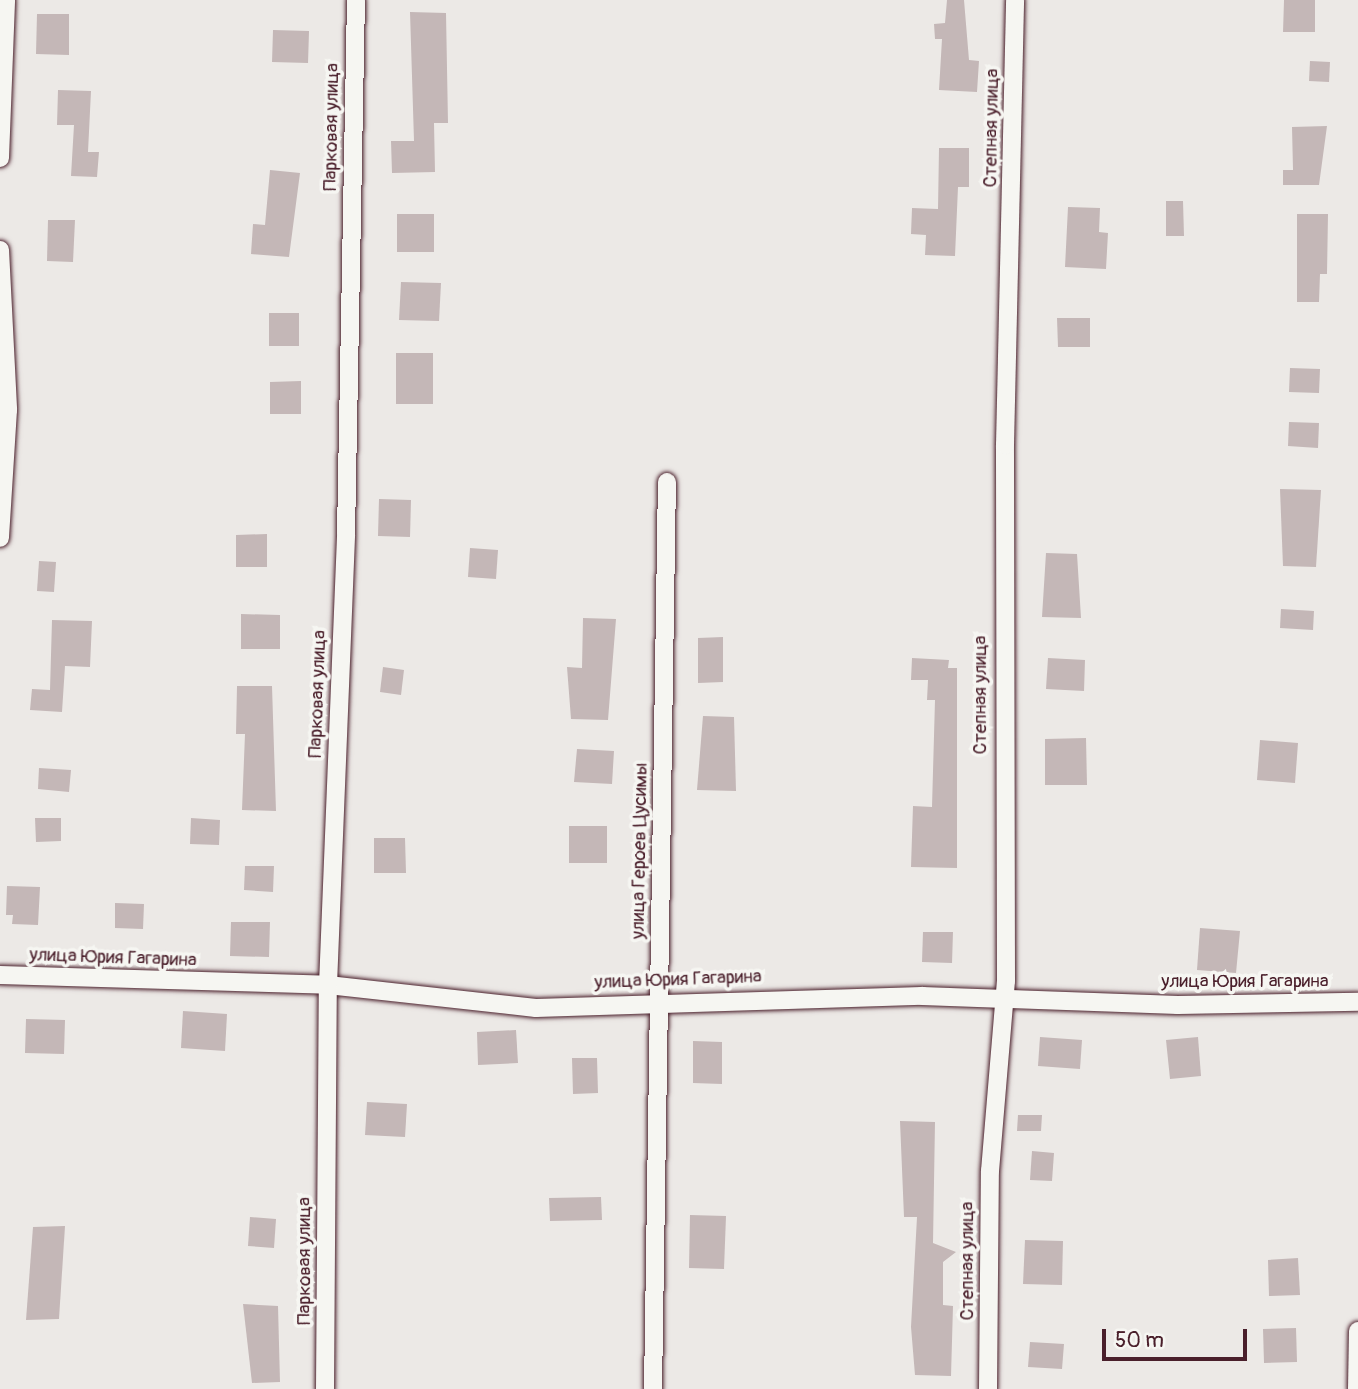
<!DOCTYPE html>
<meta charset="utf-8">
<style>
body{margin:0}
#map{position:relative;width:1358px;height:1389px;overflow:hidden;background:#ece9e6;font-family:Pangolin,sans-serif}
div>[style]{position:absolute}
.building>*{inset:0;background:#c4b7b7}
.roads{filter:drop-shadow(0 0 2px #4a1f2b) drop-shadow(0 0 2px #4a1f2b)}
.street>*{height:18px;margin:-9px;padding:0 9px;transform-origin:9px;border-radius:9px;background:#f6f6f2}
span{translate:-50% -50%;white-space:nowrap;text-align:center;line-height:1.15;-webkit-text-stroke:7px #f6f6f2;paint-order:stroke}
.street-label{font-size:19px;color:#4a1f2b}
.scale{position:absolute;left:1102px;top:1329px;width:145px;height:32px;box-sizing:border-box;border:4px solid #4a1f2b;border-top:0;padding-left:9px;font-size:21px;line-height:24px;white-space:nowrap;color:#4a1f2b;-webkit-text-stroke:5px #f6f6f2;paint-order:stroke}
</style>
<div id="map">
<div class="building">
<div style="clip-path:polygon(947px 0,964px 0,969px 60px,979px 61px,977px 92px,939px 90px,942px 39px,935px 39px,934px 24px,945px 23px)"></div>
<div style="clip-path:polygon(1284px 0,1315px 0,1315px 32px,1283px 32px)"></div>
<div style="clip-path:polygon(410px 12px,446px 13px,448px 123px,434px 123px,435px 172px,392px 173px,391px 141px,414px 141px)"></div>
<div style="clip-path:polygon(37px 14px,69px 14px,69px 55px,36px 54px)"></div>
<div style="clip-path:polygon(273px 30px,309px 31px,308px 63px,272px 62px)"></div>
<div style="clip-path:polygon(1310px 61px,1330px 62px,1329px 82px,1309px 81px)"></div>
<div style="clip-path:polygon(58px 90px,91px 91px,88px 152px,99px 152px,97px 177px,71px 176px,74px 125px,57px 125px)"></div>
<div style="clip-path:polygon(1327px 126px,1319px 185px,1283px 185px,1283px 170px,1293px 170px,1292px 127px)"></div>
<div style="clip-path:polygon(939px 148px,969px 148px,969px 187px,958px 187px,955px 256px,925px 255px,926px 235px,911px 234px,912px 208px,938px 209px)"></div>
<div style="clip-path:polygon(270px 170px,300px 173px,289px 257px,251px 254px,253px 224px,265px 225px)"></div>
<div style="clip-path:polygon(1166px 201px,1183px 201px,1184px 236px,1166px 236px)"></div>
<div style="clip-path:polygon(1068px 207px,1100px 208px,1099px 232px,1108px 233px,1106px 269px,1065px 267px)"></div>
<div style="clip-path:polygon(397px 214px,434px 214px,434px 252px,397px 252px)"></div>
<div style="clip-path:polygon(1297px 214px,1328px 214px,1327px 274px,1320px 274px,1319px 302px,1297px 302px)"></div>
<div style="clip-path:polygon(48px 220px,75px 220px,73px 262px,47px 261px)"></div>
<div style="clip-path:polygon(401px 282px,441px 283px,439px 321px,399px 320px)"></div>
<div style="clip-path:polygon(269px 313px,299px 313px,299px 346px,269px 346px)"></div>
<div style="clip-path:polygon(1057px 318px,1090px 318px,1090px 347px,1058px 347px)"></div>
<div style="clip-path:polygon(396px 353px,433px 353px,433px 404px,396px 404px)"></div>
<div style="clip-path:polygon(1290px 368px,1320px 369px,1319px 393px,1289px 392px)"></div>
<div style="clip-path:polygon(301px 381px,301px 414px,270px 414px,270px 382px)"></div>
<div style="clip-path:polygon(1289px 422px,1319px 423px,1318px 448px,1288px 446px)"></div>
<div style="clip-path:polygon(1280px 489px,1321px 490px,1316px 567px,1283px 566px)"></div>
<div style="clip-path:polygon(379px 499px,411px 500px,410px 537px,378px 536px)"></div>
<div style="clip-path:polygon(267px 534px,267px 567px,236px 567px,236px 535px)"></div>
<div style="clip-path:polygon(470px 548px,498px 550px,496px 579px,468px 577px)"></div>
<div style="clip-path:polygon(1046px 553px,1077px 554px,1081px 618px,1042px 617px)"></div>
<div style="clip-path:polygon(39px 561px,56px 562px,54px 592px,37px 591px)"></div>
<div style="clip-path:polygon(1281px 609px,1314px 611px,1313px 630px,1280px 628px)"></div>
<div style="clip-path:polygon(241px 614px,280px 615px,280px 649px,241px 649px)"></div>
<div style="clip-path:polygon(583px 618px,616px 619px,608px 720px,571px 719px,567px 667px,582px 668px)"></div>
<div style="clip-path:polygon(52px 620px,92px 621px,90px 667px,65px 666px,62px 712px,30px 710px,32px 689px,50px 690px)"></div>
<div style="clip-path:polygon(723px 637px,723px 682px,698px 683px,698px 638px)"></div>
<div style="clip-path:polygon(912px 658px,949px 660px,948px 668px,957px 668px,957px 868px,911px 867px,913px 806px,932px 807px,935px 700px,927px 700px,928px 680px,911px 680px)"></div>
<div style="clip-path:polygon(1048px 658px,1085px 660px,1084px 691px,1046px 689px)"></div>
<div style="clip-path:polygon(383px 667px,404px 670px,401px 695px,380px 692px)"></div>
<div style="clip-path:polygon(237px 686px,272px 686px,276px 811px,242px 810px,245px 734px,236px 734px)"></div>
<div style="clip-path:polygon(703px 716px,734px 717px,736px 791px,697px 790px)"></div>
<div style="clip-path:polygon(1086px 738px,1087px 785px,1045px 785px,1045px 739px)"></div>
<div style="clip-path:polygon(1260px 740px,1298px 743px,1295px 783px,1257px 780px)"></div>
<div style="clip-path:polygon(577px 749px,614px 751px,612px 784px,574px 782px)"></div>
<div style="clip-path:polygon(39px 768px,71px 770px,69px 792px,38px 789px)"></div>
<div style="clip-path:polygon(35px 818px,61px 818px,61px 841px,36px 842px)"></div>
<div style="clip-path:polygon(191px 818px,220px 820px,219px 845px,190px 844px)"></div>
<div style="clip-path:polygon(569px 826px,607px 826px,607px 863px,569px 863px)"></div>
<div style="clip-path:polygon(374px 838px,405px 838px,406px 873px,374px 873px)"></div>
<div style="clip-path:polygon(245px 866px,274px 866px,273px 892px,244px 890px)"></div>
<div style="clip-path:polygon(7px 886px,40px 887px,38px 925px,12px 924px,13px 915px,6px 915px)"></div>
<div style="clip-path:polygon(115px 903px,144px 904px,143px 929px,115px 928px)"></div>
<div style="clip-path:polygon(231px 922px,270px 922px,269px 957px,230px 956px)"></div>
<div style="clip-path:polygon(1200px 928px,1240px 931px,1236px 973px,1197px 970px)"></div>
<div style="clip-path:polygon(923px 932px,953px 932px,952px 963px,922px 962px)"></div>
<div style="clip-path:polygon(183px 1011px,227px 1014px,225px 1051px,181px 1048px)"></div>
<div style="clip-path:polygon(26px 1019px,65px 1020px,64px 1054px,25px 1053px)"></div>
<div style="clip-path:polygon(516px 1030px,518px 1063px,478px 1065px,477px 1032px)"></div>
<div style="clip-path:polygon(1040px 1037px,1082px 1040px,1080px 1069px,1038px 1066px)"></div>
<div style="clip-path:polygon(1198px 1037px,1201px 1076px,1170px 1079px,1166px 1040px)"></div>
<div style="clip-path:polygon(693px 1041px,722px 1042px,722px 1084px,693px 1083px)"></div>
<div style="clip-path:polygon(572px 1058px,597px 1058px,598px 1093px,573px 1094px)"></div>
<div style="clip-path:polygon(367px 1102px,407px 1104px,405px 1137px,365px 1135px)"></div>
<div style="clip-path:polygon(1018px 1115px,1042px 1115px,1041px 1131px,1017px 1131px)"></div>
<div style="clip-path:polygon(900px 1121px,935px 1122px,933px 1243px,956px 1252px,943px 1262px,943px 1305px,953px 1306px,951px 1376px,915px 1375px,911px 1327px,917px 1217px,904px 1217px)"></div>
<div style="clip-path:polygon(1032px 1151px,1054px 1153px,1052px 1181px,1030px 1180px)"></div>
<div style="clip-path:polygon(601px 1197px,602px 1220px,550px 1221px,549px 1198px)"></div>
<div style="clip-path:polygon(690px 1215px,726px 1216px,724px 1269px,689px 1268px)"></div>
<div style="clip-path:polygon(250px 1217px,276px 1219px,274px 1248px,248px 1246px)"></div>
<div style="clip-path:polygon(65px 1226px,59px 1319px,26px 1320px,33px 1227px)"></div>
<div style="clip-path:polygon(1025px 1240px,1063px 1241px,1062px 1285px,1023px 1284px)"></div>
<div style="clip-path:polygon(1298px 1258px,1300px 1295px,1269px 1296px,1268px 1260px)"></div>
<div style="clip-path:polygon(243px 1304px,278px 1306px,280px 1382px,252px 1383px)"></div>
<div style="clip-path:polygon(1296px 1328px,1297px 1362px,1264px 1363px,1263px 1329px)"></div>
<div style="clip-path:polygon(1030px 1342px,1064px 1344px,1062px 1369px,1028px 1367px)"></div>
</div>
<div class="roads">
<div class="street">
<div style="left:0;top:158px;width:158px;rotate:-87.8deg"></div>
<div style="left:0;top:250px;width:160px;rotate:87.1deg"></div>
<div style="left:8px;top:410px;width:128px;rotate:93.6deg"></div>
<div style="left:0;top:975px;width:328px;rotate:1.7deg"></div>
<div style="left:328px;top:985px;width:209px;rotate:6.3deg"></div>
<div style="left:536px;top:1008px;width:386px;rotate:-1.8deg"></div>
<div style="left:922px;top:996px;width:256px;rotate:2deg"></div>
<div style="left:1178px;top:1005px;width:180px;rotate:-1deg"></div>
<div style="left:325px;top:1389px;width:404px;rotate:-89.6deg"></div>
<div style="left:328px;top:985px;width:451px;rotate:-87.7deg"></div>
<div style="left:346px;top:534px;width:534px;rotate:-88.93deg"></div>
<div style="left:653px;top:1389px;width:907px;rotate:-89.12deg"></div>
<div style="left:988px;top:1389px;width:218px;rotate:-89.5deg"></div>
<div style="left:990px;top:1171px;width:191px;rotate:-85.2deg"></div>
<div style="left:1006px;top:981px;width:536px;rotate:-90.11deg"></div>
<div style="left:1005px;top:445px;width:445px;rotate:-88.7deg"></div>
<div style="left:1357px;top:1389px;width:58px;rotate:-89deg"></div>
</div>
</div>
<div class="street-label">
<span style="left:332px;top:127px;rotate:-89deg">Парковая улица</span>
<span style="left:992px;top:128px;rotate:-89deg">Степная улица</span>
<span style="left:318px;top:694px;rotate:-88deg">Парковая улица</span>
<span style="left:981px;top:695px;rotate:-90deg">Степная улица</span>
<span style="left:640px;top:851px;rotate:-89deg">улица Героев Цусимы</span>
<span style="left:113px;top:958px;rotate:2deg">улица Юрия Гагарина</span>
<span style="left:678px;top:980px;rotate:-2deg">улица Юрия Гагарина</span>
<span style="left:1245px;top:982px">улица Юрия Гагарина</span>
<span style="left:305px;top:1261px;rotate:-90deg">Парковая улица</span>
<span style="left:968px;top:1261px;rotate:-90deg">Степная улица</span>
</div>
<div class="scale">50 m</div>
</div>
